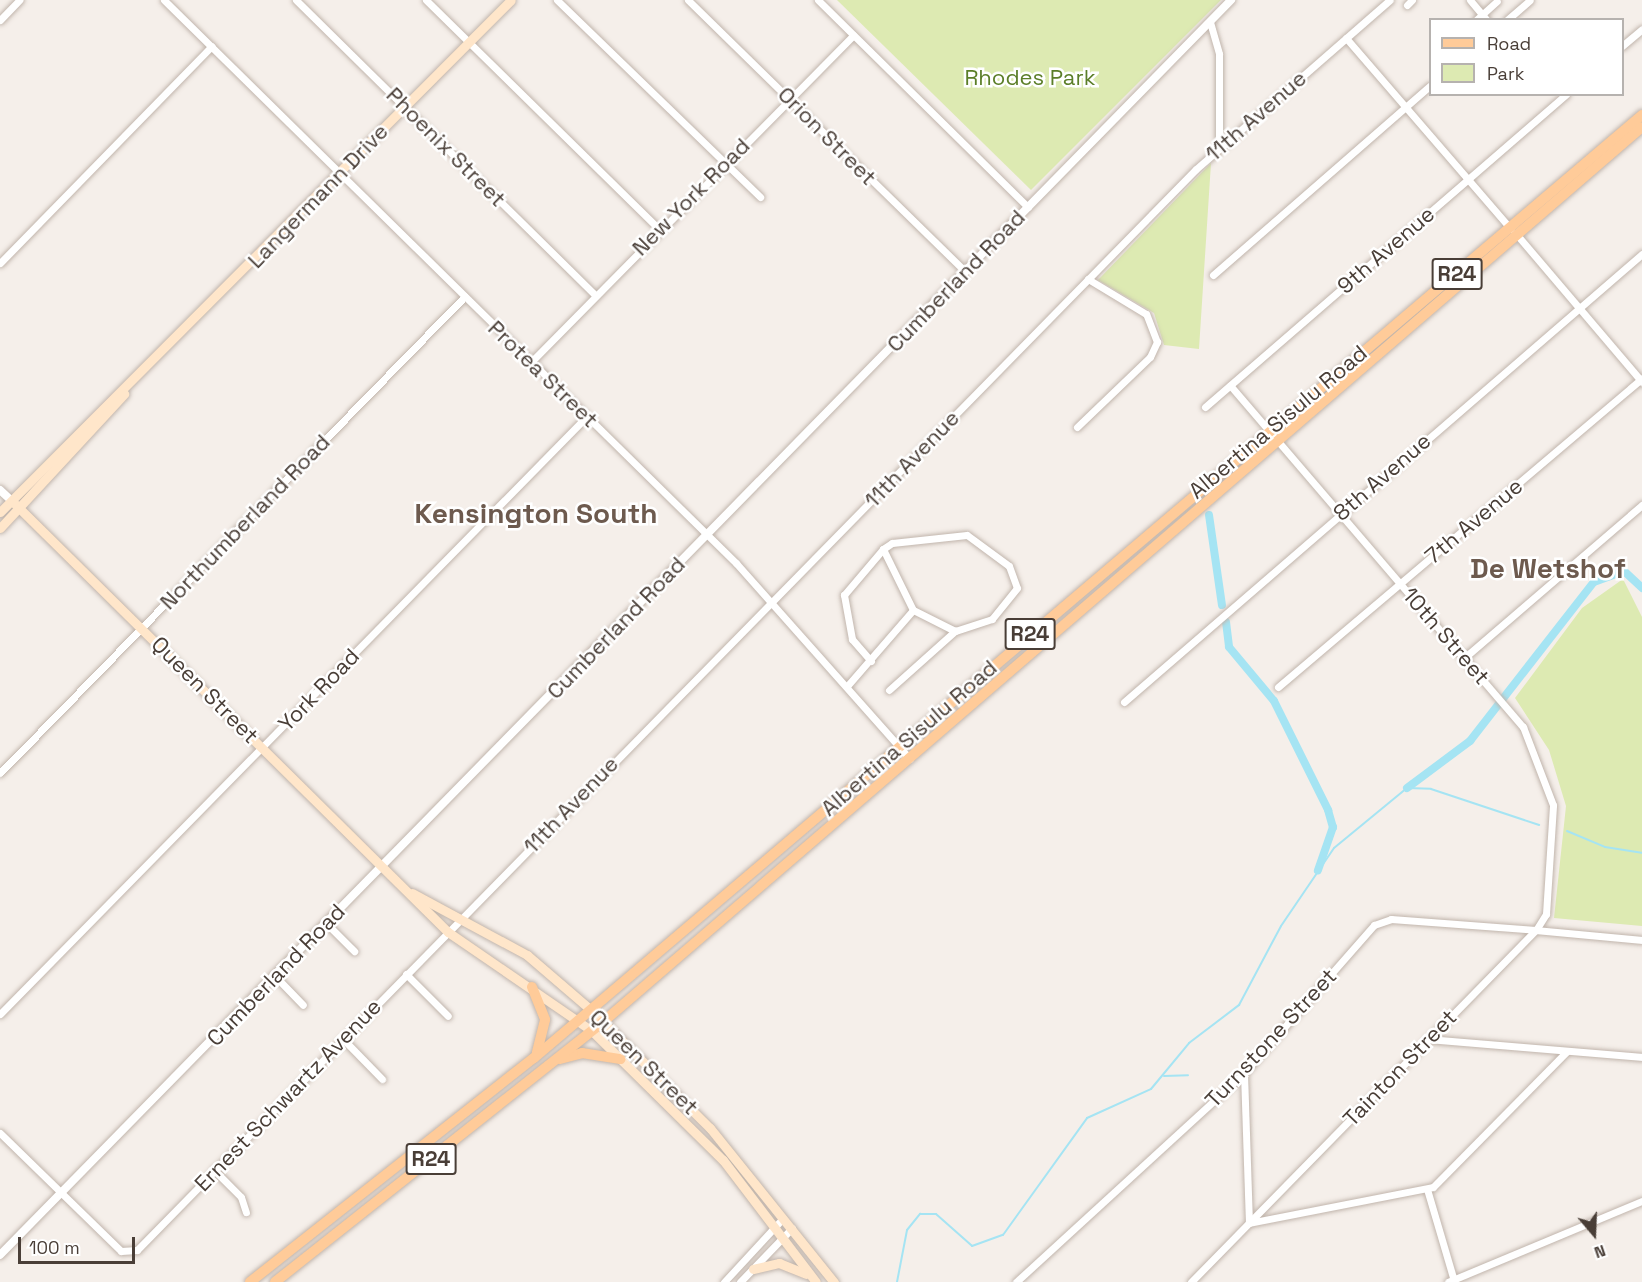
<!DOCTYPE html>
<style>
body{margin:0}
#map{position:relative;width:1642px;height:1282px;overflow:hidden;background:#f5efea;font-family:"Space Grotesk",sans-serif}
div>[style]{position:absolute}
.green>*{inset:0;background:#ddeab2}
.stream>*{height:2px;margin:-1px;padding:0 1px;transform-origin:1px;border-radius:1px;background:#a5e4f3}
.canal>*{height:8px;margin:-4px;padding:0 4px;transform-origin:4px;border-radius:4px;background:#a5e4f3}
.roads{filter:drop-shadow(0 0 2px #c1b5ac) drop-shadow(0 0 2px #c1b5ac)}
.minor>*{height:7px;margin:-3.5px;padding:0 3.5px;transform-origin:3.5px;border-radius:3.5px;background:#fff}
.tertiary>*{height:8px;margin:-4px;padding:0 4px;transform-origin:4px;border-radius:4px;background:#fff}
.secondary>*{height:9px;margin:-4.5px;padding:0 4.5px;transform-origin:4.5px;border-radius:4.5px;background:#ffe6ca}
.primary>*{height:10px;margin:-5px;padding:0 5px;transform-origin:5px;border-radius:5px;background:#ffcb99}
span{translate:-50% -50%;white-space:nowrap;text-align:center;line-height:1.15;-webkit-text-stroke:5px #fff;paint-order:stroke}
.shield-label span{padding:2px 4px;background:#fff;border:2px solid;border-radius:4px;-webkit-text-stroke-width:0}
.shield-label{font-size:21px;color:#493e37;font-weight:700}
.park-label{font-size:22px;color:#5b7e28}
.street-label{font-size:22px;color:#493e37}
.district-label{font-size:28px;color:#6d5a4e;font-weight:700}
.legend{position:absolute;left:1429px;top:18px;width:195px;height:78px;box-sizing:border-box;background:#fff;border:2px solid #b6b2af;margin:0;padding:8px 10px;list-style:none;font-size:18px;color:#493e37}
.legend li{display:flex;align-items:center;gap:12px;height:30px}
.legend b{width:30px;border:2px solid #b6b2af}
.north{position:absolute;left:1564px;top:1204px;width:60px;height:60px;-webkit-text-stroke:4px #fff;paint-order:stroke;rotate:161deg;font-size:16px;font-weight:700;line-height:24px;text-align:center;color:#493e37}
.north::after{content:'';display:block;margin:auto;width:21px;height:27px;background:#493e37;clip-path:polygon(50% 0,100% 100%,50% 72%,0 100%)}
.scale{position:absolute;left:18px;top:1237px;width:117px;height:27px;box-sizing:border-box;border:3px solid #493e37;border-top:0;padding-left:8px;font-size:18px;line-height:21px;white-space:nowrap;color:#493e37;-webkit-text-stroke:4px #fff;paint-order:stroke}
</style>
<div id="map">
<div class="green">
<div style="clip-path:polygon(837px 0,1221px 0,1031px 190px)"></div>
<div style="clip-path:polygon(1211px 163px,1199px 349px,1164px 345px,1154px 313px,1098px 280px)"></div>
<div style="clip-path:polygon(1623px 579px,1642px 617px,1642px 926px,1554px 918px,1566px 806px,1549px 750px,1515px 698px,1582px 608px)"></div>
</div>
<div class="stream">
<div style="left:1567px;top:831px;width:41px;rotate:22.8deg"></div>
<div style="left:1605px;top:847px;width:37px;rotate:9deg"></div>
<div style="left:1164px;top:1076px;width:24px;rotate:-2deg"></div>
<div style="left:897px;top:1282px;width:53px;rotate:-79.1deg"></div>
<div style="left:907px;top:1230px;width:21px;rotate:-51deg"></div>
<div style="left:920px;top:1214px;width:16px"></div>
<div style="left:936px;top:1214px;width:48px;rotate:41.6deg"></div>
<div style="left:972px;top:1246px;width:33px;rotate:-20deg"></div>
<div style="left:1003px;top:1235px;width:144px;rotate:-54.3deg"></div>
<div style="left:1087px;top:1118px;width:70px;rotate:-24.4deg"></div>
<div style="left:1151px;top:1089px;width:60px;rotate:-50.4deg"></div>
<div style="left:1189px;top:1043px;width:63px;rotate:-37.2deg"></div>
<div style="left:1239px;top:1005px;width:89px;rotate:-62deg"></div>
<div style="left:1281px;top:926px;width:94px;rotate:-55.8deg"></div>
<div style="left:1334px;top:848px;width:94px;rotate:-39.4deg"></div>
<div style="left:1407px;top:788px;width:24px;rotate:2deg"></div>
<div style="left:1431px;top:789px;width:114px;rotate:18.4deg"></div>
</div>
<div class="canal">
<div style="left:1209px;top:515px;width:91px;rotate:81.8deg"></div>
<div style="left:1226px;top:622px;width:25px;rotate:83deg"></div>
<div style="left:1229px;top:647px;width:70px;rotate:50.2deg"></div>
<div style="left:1274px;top:701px;width:122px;rotate:63.6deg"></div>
<div style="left:1328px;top:810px;width:18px;rotate:74deg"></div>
<div style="left:1333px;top:827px;width:46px;rotate:109.2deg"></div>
<div style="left:1407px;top:788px;width:79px;rotate:-36.7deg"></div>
<div style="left:1470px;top:741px;width:202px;rotate:-52.1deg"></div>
<div style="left:1594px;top:582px;width:32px;rotate:-20deg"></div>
<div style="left:1624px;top:571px;width:25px;rotate:43deg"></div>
</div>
<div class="roads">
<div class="minor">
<div style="left:164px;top:0;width:803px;rotate:44.55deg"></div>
<div style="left:736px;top:563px;width:262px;rotate:48.4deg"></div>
<div style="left:296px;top:0;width:419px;rotate:44.6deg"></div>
<div style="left:426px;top:0;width:328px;rotate:44.5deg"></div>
<div style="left:557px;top:0;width:283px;rotate:44.1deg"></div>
<div style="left:688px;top:0;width:388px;rotate:44.4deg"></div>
<div style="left:818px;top:0;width:295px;rotate:44.6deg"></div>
<div style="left:1470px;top:0;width:26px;rotate:50deg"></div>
<div style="left:1407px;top:5px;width:7px;rotate:-45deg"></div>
<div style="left:0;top:20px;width:28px;rotate:-46deg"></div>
<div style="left:1476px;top:20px;width:28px;rotate:-42deg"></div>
<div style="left:1507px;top:20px;width:30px;rotate:-41deg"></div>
<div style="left:1210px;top:22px;width:33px;rotate:74deg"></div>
<div style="left:1219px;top:54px;width:93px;rotate:90deg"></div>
<div style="left:1346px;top:38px;width:252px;rotate:49.2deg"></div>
<div style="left:1622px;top:46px;width:26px;rotate:-40deg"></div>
<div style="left:1517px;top:235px;width:193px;rotate:49.6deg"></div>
<div style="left:0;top:263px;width:303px;rotate:-45.7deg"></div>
<div style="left:1213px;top:275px;width:288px;rotate:-41.1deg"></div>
<div style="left:531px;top:362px;width:459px;rotate:-45.4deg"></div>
<div style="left:1205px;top:407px;width:478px;rotate:-40.9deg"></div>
<div style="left:1077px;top:427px;width:101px;rotate:-43.8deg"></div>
<div style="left:1150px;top:357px;width:17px;rotate:-65deg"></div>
<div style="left:1157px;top:342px;width:30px;rotate:-111deg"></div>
<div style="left:1146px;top:314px;width:68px;rotate:-148.9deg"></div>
<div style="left:1464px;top:658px;width:235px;rotate:-40.7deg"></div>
<div style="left:871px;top:661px;width:29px;rotate:-131deg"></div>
<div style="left:852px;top:639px;width:45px;rotate:-100.3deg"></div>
<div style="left:844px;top:595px;width:60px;rotate:-49.7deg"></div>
<div style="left:883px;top:549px;width:11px;rotate:-34deg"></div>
<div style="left:892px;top:543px;width:75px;rotate:-6.1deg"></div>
<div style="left:967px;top:535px;width:52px;rotate:36.4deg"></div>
<div style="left:1009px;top:566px;width:23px;rotate:70deg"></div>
<div style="left:1017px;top:588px;width:40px;rotate:129deg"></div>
<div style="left:992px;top:619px;width:39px;rotate:162deg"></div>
<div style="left:955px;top:631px;width:47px;rotate:-153.4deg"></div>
<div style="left:913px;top:610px;width:68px;rotate:-116.2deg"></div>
<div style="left:848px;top:685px;width:99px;rotate:-49.1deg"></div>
<div style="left:1278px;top:687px;width:477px;rotate:-40.3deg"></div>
<div style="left:889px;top:690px;width:89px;rotate:-41.8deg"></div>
<div style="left:1124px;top:702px;width:685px;rotate:-40.86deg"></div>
<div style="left:0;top:773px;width:666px;rotate:-45.73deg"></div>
<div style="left:326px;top:923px;width:40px;rotate:45deg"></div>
<div style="left:406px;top:974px;width:59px;rotate:45deg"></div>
<div style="left:275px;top:976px;width:40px;rotate:46deg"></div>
<div style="left:0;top:1014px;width:838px;rotate:-45.53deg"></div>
<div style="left:343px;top:1039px;width:56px;rotate:45.7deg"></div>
<div style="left:1428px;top:1039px;width:215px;rotate:4.8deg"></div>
<div style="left:1244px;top:1073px;width:150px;rotate:88.1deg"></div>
<div style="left:1249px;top:1223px;width:187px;rotate:-11.1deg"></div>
<div style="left:1433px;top:1187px;width:190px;rotate:-45.4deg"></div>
<div style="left:0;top:1133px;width:169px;rotate:44.3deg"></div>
<div style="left:121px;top:1251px;width:16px;rotate:-4deg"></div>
<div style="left:137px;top:1250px;width:1513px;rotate:-45.59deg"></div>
<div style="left:1196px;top:169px;width:257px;rotate:-41.1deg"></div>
<div style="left:214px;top:1170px;width:38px;rotate:45deg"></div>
<div style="left:241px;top:1197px;width:16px;rotate:72deg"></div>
<div style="left:1427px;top:1189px;width:96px;rotate:73.6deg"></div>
<div style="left:724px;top:1282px;width:87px;rotate:-47.3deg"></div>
<div style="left:740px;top:1282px;width:75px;rotate:-46.1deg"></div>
<div style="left:1016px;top:1282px;width:309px;rotate:-42.5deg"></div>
<div style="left:1244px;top:1073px;width:197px;rotate:-48.7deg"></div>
<div style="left:1374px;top:925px;width:18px;rotate:-19deg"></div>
<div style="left:1391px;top:919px;width:145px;rotate:4.3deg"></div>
<div style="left:1536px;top:930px;width:19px;rotate:-58deg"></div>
<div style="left:1546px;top:914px;width:109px;rotate:-86.3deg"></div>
<div style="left:1553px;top:805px;width:84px;rotate:-111deg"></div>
<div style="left:1523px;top:727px;width:450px;rotate:-130.6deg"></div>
<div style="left:1191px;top:1282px;width:493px;rotate:-45.6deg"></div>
<div style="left:1536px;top:930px;width:106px;rotate:5.4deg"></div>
<div style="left:1448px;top:1282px;width:210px;rotate:-22.7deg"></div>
</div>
<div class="tertiary">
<div style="left:0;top:490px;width:16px;rotate:43deg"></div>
<div style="left:0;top:1255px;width:1758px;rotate:-45.55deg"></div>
</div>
<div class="secondary">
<div style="left:12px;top:501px;width:613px;rotate:44.67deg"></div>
<div style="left:448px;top:932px;width:175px;rotate:34.5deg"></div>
<div style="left:592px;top:1031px;width:184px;rotate:44.6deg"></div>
<div style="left:723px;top:1160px;width:153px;rotate:52.7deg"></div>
<div style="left:0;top:512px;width:723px;rotate:-45.06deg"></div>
<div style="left:0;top:528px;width:183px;rotate:-47.2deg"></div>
<div style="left:412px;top:893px;width:131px;rotate:28.3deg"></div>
<div style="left:527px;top:955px;width:84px;rotate:40.7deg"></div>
<div style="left:591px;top:1010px;width:168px;rotate:44.8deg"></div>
<div style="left:710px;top:1128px;width:198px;rotate:51.2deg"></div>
<div style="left:753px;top:1269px;width:27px;rotate:-13deg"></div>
<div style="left:779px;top:1263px;width:29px;rotate:22deg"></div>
</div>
<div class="primary">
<div style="left:532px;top:987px;width:35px;rotate:68deg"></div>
<div style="left:545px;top:1020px;width:34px;rotate:104deg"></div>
<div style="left:560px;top:1059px;width:23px;rotate:-15deg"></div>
<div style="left:582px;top:1053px;width:39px;rotate:9deg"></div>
<div style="left:250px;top:1282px;width:362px;rotate:-38.3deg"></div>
<div style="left:534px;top:1058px;width:1455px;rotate:-40.4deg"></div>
<div style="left:275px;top:1282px;width:419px;rotate:-38.4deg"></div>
<div style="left:603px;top:1022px;width:1371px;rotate:-40.74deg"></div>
</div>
</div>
<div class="shield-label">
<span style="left:1457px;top:274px">R24</span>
<span style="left:1030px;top:634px">R24</span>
<span style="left:431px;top:1159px">R24</span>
</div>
<div class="park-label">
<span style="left:1030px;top:78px">Rhodes Park</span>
</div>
<div class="street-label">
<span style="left:1256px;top:116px;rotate:-41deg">11th Avenue</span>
<span style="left:827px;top:136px;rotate:45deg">Orion Street</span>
<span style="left:446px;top:147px;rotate:45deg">Phoenix Street</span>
<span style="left:318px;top:196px;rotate:-46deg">Langermann Drive</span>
<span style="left:691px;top:197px;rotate:-45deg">New York Road</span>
<span style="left:1386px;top:250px;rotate:-41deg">9th Avenue</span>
<span style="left:956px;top:281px;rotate:-46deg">Cumberland Road</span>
<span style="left:543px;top:374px;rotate:44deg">Protea Street</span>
<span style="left:1278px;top:422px;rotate:-40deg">Albertina Sisulu Road</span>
<span style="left:912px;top:459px;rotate:-46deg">11th Avenue</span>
<span style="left:1382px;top:477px;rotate:-41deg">8th Avenue</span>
<span style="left:1474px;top:521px;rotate:-40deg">7th Avenue</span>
<span style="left:245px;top:522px;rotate:-46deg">Northumberland Road</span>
<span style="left:616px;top:628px;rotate:-46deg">Cumberland Road</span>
<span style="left:1446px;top:636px;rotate:49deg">10th Street</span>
<span style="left:205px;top:690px;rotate:45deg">Queen Street</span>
<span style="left:319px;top:690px;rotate:-46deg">York Road</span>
<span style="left:909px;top:738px;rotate:-41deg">Albertina Sisulu Road</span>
<span style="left:571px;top:805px;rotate:-46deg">11th Avenue</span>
<span style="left:276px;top:975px;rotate:-46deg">Cumberland Road</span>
<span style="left:1271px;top:1038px;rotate:-47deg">Turnstone Street</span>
<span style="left:644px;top:1062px;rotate:44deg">Queen Street</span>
<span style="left:1400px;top:1068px;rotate:-46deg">Tainton Street</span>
<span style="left:288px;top:1095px;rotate:-46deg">Ernest Schwartz Avenue</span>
</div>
<div class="district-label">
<span style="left:536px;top:513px">Kensington South</span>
<span style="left:1548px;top:568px">De Wetshof</span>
</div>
<ul class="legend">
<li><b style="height:8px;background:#ffcb99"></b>Road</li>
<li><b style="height:16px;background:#ddeab2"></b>Park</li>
</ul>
<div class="north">N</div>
<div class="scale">100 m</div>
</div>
